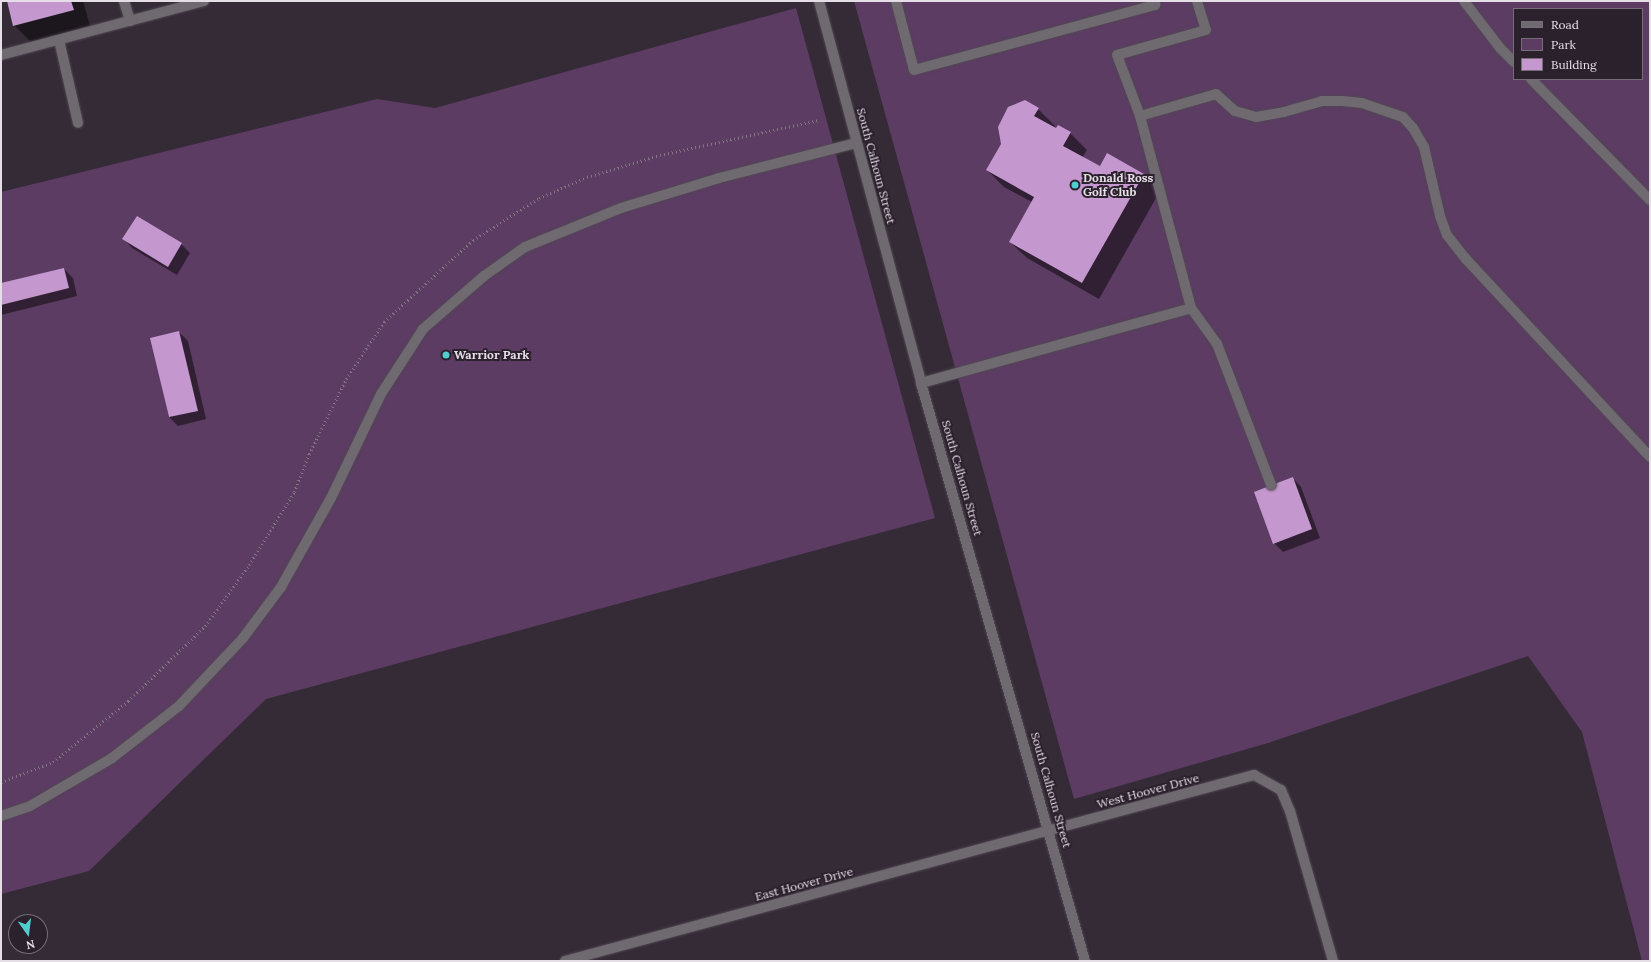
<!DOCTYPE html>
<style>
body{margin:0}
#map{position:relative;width:1651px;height:962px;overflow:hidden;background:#352b37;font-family:Lora,serif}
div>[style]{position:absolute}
.green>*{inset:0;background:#5c3c63}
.shadow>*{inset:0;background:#0007}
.building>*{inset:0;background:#c497ce}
.path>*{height:2.5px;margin-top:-1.25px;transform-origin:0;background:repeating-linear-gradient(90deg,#7f7680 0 1px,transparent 0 4px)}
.roads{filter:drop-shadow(0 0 1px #514853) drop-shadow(0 0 1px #514853)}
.minor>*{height:10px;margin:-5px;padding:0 5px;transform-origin:5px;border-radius:5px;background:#6f6a70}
.dots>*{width:11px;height:11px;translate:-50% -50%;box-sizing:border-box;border:2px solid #2b212d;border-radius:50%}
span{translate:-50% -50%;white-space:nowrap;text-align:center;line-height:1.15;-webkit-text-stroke:4px #2b212d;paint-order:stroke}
.street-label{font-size:12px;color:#e5dee6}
.poi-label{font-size:12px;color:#e5dee6;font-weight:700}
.left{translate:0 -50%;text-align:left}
.frame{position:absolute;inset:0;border:2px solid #e5dee6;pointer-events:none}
.legend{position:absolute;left:1513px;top:8px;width:130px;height:72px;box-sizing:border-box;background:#2b212d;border:1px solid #756d77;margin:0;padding:5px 7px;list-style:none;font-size:12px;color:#e5dee6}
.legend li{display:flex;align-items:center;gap:8px;height:20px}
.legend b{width:20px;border:1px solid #756d77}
.north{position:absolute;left:8px;top:914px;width:40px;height:40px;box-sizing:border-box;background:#2b212d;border:1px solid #756d77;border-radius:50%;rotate:166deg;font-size:11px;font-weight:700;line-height:16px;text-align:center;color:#e5dee6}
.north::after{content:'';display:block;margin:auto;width:14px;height:18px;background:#52cdce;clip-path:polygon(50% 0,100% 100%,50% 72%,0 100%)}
</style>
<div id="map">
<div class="green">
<div style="clip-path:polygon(evenodd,854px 1px,1650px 1px,1650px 961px,1642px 961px,1582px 732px,1528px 656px,1268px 743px,1074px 799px,854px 1px,1514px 9px,1642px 9px,1642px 79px,1514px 79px,1514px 9px)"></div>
<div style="clip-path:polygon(796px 8px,935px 518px,266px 699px,89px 871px,1px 894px,1px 192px,377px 99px,435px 108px)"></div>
</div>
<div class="shadow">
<div style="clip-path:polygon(8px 1px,83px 1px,90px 26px,31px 42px,14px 25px)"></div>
<div style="clip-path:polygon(1038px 109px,1055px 126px,1054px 128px,1070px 133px,1087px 150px,1082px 158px,1100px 167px,1143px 175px,1160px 191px,1099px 299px,1027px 258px,1010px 242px,1032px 202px,1004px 187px,987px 170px)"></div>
<div style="clip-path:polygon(137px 217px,181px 244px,190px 253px,177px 275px,132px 248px,124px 239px)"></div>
<div style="clip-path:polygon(64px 269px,73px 278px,77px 296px,1px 315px,1px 284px)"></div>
<div style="clip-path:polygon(179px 332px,188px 341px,206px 419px,178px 426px,169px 417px,151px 339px)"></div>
<div style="clip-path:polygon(1293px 478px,1301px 487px,1320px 538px,1283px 552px,1274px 543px)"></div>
</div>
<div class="building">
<div style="clip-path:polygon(7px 1px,71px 1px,74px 10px,13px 26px)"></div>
<div style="clip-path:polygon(1025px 100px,1039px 108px,1034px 116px,1056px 128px,1058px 125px,1071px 132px,1063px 146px,1100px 166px,1107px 153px,1144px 174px,1082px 283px,1009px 242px,1034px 197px,986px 170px,1001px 144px,998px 127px,1008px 107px)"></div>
<div style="clip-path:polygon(137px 216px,182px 243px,168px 267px,122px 239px)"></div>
<div style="clip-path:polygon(64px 268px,69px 288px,1px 305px,1px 283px)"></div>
<div style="clip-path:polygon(179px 331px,198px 411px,169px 417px,150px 338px)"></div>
<div style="clip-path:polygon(1293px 477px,1312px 529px,1273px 544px,1254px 492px)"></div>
</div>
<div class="path">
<div style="left:1px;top:782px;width:56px;rotate:-21deg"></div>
<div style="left:53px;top:762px;width:97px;rotate:-39.1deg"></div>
<div style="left:128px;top:701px;width:107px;rotate:-44.2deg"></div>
<div style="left:205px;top:626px;width:75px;rotate:-54.2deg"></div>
<div style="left:249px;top:565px;width:86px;rotate:-58.3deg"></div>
<div style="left:294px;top:492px;width:41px;rotate:-68.5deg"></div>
<div style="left:309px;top:454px;width:84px;rotate:-63.7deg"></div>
<div style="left:346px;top:379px;width:69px;rotate:-56.3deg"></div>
<div style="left:384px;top:322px;width:121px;rotate:-42.7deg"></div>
<div style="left:473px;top:240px;width:78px;rotate:-32.5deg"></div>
<div style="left:539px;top:198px;width:52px;rotate:-23.6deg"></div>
<div style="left:587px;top:177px;width:76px;rotate:-16.8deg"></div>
<div style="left:660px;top:155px;width:163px;rotate:-12.4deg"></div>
</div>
<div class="roads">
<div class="minor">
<div style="left:124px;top:1px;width:21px;rotate:73deg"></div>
<div style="left:819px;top:1px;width:395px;rotate:75deg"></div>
<div style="left:921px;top:383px;width:601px;rotate:74.16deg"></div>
<div style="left:896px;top:1px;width:71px;rotate:75.4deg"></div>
<div style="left:914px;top:70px;width:250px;rotate:-15.1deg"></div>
<div style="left:1155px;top:5px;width:4px;rotate:-104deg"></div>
<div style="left:1197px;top:1px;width:30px;rotate:73deg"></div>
<div style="left:1206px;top:30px;width:92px;rotate:164.3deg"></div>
<div style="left:1117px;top:55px;width:65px;rotate:69.3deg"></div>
<div style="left:1140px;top:116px;width:199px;rotate:75.1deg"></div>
<div style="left:1191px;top:308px;width:44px;rotate:54.2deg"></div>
<div style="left:1217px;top:344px;width:151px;rotate:69deg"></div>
<div style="left:1464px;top:1px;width:59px;rotate:52.5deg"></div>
<div style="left:1500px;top:48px;width:20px;rotate:45deg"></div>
<div style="left:59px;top:40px;width:85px;rotate:77.1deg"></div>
<div style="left:1px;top:55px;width:210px;rotate:-14.9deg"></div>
<div style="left:1531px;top:79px;width:170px;rotate:45.5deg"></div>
<div style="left:1140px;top:116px;width:79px;rotate:-16.1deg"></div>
<div style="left:1216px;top:94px;width:25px;rotate:42deg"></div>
<div style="left:1235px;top:111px;width:22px;rotate:16deg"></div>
<div style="left:1256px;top:117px;width:28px;rotate:-10deg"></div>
<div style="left:1284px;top:112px;width:40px;rotate:-16deg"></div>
<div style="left:1322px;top:101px;width:20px"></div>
<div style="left:1342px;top:101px;width:20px;rotate:6deg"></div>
<div style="left:1362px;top:103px;width:43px;rotate:18.9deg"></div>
<div style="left:1403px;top:117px;width:15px;rotate:48deg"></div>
<div style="left:1413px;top:128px;width:22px;rotate:60deg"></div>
<div style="left:1424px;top:147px;width:71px;rotate:76.9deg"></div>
<div style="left:1440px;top:216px;width:20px;rotate:70deg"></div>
<div style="left:1447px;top:235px;width:31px;rotate:52deg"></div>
<div style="left:1466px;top:259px;width:270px;rotate:47.1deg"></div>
<div style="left:921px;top:383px;width:280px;rotate:-15.5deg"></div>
<div style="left:1px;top:816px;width:31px;rotate:-19deg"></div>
<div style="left:30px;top:806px;width:95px;rotate:-30.3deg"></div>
<div style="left:112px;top:758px;width:85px;rotate:-37.8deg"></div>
<div style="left:179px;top:706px;width:93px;rotate:-46.7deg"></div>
<div style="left:243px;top:638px;width:64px;rotate:-53.3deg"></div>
<div style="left:281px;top:587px;width:102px;rotate:-60.7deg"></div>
<div style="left:331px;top:498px;width:115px;rotate:-64.3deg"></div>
<div style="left:381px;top:394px;width:77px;rotate:-57.1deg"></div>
<div style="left:423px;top:329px;width:81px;rotate:-41deg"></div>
<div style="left:484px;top:276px;width:50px;rotate:-35.3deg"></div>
<div style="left:525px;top:247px;width:104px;rotate:-22.1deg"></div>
<div style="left:621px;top:208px;width:102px;rotate:-17deg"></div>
<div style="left:719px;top:178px;width:141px;rotate:-14.3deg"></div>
<div style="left:565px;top:961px;width:714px;rotate:-15.11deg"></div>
<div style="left:1254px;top:775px;width:31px;rotate:29deg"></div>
<div style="left:1281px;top:790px;width:23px;rotate:67deg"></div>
<div style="left:1290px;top:811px;width:156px;rotate:74deg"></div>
</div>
</div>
<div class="dots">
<div style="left:1075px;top:185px;background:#52cdce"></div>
<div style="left:446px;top:355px;background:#52cdce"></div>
</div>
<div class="street-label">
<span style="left:876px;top:166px;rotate:75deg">South Calhoun Street</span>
<span style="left:962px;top:478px;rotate:74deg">South Calhoun Street</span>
<span style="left:1051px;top:790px;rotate:74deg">South Calhoun Street</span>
<span style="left:1148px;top:791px;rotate:-15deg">West Hoover Drive</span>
<span style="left:804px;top:884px;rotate:-15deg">East Hoover Drive</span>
</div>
<div class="poi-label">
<span class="left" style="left:1083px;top:185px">Donald Ross<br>Golf Club</span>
<span class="left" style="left:454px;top:355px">Warrior Park</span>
</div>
<div class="frame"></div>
<ul class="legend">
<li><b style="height:5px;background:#6f6a70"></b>Road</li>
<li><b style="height:11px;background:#5c3c63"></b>Park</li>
<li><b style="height:11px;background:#c497ce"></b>Building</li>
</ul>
<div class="north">N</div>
</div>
